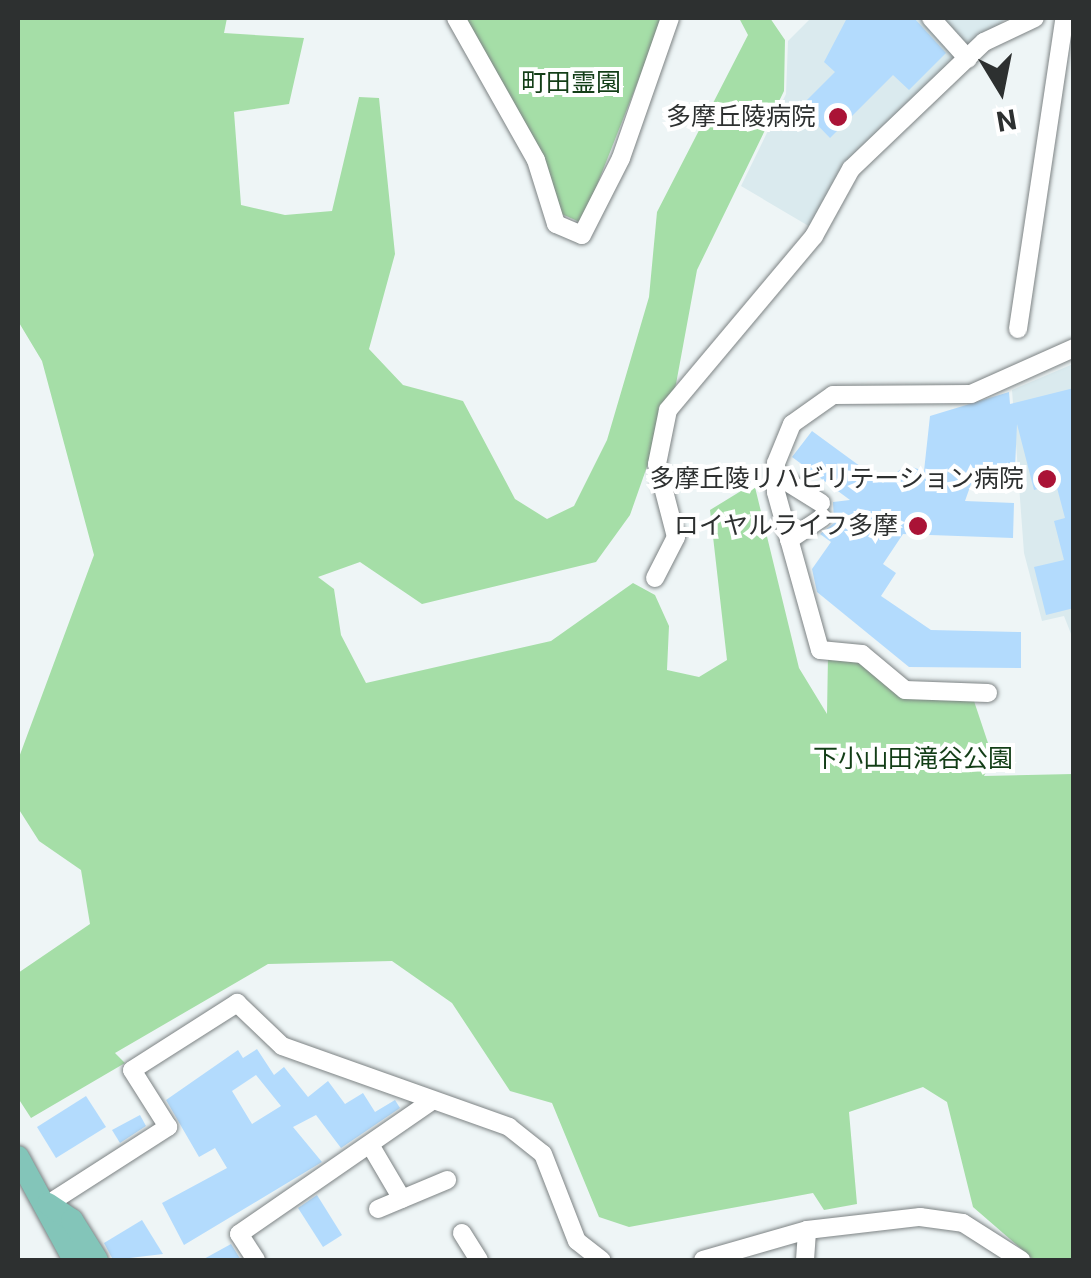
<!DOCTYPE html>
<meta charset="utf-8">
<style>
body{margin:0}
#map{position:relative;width:1091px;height:1278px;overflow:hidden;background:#eef5f6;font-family:Roboto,"Noto Sans JP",sans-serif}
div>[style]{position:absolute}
.built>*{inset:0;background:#daeaee}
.green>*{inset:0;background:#a5dea7}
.building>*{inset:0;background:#b3dbfd}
.roads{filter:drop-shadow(0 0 2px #7d8384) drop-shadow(0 0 2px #7d8384)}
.minor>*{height:18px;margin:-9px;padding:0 9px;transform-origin:9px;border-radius:9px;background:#fff}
.major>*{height:22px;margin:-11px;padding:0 11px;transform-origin:11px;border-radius:11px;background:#83c5b9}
.dots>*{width:28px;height:28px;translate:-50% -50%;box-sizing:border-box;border:5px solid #fff;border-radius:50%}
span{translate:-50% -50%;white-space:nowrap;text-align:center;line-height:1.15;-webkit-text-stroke:8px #fff;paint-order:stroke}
.park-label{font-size:25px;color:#133e17}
.poi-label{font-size:25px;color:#2d3030}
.right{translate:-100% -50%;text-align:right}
.frame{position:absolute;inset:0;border:20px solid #2d3030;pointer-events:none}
.north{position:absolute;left:951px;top:40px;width:100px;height:100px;-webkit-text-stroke:8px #fff;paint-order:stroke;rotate:170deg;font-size:28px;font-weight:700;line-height:40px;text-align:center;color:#2d3030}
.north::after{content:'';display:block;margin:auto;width:35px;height:45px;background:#2d3030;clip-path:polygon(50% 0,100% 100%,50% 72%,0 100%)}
</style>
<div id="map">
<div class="built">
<div style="clip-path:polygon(811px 18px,1004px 20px,842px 167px,812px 228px,741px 186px,786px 94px,788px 41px)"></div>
<div style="clip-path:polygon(1073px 364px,1073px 639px,1064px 616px,1042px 621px,1024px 553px,1012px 390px)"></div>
</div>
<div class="green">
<div style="clip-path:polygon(18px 18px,227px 18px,224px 33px,304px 38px,289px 104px,234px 112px,241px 205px,285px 215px,332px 211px,359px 97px,379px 98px,395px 254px,369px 349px,403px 385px,463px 401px,515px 499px,547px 519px,574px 506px,607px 440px,649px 297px,657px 212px,748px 35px,739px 18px,770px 18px,785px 40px,784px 91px,697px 270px,676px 384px,630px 515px,596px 562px,422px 604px,360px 562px,318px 577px,334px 589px,341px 635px,366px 683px,551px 641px,633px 583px,655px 595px,669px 626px,667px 670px,699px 677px,727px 660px,710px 510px,754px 483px,799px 668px,827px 714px,828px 655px,849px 654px,898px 696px,974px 701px,993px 758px,984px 776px,1073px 774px,1073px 1260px,1034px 1260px,973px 1207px,947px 1102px,923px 1087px,849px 1112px,857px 1204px,824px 1210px,813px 1193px,629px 1227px,599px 1217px,552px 1103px,510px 1091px,452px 1003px,392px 961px,268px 964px,115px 1053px,125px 1063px,31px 1118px,18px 1098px,18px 973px,90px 924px,81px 870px,39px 841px,18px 808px,18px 760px,94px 555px,42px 361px,18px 321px)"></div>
<div style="clip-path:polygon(463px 18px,663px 18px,582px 223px,557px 212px)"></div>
</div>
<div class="building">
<div style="clip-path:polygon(847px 18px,914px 18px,946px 53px,909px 90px,893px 75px,830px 138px,800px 107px,835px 72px,824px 62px)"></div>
<div style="clip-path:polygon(1074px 388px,1074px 608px,1046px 615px,1034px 567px,1064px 560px,1054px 521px,1065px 518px,1056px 484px,1034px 490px,1017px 424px,1015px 468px,976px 470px,965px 501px,1014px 503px,1013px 538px,903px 534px,883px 564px,896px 573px,881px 596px,931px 630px,1021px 632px,1021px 668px,909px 667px,817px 592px,812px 569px,831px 542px,820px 534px,834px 523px,833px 502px,850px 500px,792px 457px,812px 431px,883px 483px,906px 465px,924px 471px,930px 416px,1009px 392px,1010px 404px)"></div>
<div style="clip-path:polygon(evenodd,257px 1049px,274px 1075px,284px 1067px,308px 1097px,328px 1081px,345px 1104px,363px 1093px,375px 1112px,395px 1100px,400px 1108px,341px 1148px,316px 1115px,293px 1127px,322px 1162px,184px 1245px,162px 1203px,227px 1168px,215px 1148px,199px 1157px,166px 1100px,238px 1050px,243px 1058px,257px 1049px,256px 1075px,281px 1106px,252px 1124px,232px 1091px,256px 1075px)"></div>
<div style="clip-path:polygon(86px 1096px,106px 1127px,56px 1158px,37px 1127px)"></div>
<div style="clip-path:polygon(140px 1115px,146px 1126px,120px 1143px,112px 1130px)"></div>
<div style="clip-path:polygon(317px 1195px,342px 1235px,323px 1247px,298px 1208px)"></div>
<div style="clip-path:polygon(142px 1220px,163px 1254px,113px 1260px,104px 1243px)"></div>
<div style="clip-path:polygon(231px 1244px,241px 1260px,202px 1260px)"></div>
</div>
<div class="roads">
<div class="minor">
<div style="left:456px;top:18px;width:163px;rotate:60.6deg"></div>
<div style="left:536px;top:160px;width:67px;rotate:72.6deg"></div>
<div style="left:556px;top:224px;width:28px;rotate:23deg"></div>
<div style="left:582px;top:235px;width:86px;rotate:-63.1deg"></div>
<div style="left:621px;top:158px;width:148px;rotate:-70.7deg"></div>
<div style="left:931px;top:18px;width:55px;rotate:47.9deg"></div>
<div style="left:1018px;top:329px;width:311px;rotate:-81.5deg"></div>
<div style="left:776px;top:475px;width:53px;rotate:31.9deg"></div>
<div style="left:789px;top:540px;width:40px;rotate:-34deg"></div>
<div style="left:655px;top:578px;width:46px;rotate:-62.9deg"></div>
<div style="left:676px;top:537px;width:75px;rotate:-104.6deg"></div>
<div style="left:657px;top:464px;width:55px;rotate:-78.5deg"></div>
<div style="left:668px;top:410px;width:227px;rotate:-50deg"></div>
<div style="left:814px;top:236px;width:77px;rotate:-61.1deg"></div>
<div style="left:851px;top:169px;width:184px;rotate:-43.7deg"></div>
<div style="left:984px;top:42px;width:56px;rotate:-25.2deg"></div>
<div style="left:988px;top:693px;width:83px;rotate:-177.9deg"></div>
<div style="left:905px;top:690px;width:56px;rotate:-140.1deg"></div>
<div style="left:862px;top:654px;width:42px;rotate:-174.6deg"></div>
<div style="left:820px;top:650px;width:164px;rotate:-105.6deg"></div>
<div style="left:776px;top:492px;width:29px;rotate:-90deg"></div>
<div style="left:776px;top:463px;width:42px;rotate:-67.7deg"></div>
<div style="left:792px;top:424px;width:50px;rotate:-35.3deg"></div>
<div style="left:833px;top:395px;width:138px;rotate:-0.4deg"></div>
<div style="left:971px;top:394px;width:113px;rotate:-24.1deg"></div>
<div style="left:372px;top:1148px;width:59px;rotate:59.5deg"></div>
<div style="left:48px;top:1204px;width:143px;rotate:-32.7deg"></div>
<div style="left:168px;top:1127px;width:67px;rotate:-122.3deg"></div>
<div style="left:132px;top:1070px;width:125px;rotate:-32.5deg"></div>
<div style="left:237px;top:1003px;width:62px;rotate:43.7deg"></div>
<div style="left:282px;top:1046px;width:241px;rotate:19.6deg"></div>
<div style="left:509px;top:1127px;width:43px;rotate:38.5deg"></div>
<div style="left:543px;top:1154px;width:93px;rotate:68.7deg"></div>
<div style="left:577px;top:1241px;width:31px;rotate:38deg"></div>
<div style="left:378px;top:1209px;width:75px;rotate:-22.8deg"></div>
<div style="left:462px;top:1233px;width:32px;rotate:58deg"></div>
<div style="left:256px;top:1260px;width:31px;rotate:-123deg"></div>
<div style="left:239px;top:1234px;width:234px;rotate:-34.6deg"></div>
<div style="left:703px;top:1260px;width:108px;rotate:-16.1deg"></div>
<div style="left:807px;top:1230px;width:114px;rotate:-6.6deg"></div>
<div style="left:920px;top:1217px;width:43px;rotate:7.9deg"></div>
<div style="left:963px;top:1223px;width:69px;rotate:32.5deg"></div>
<div style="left:805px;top:1260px;width:30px;rotate:-86deg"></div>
</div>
<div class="major">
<div style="left:18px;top:1157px;width:117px;rotate:61.5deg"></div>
<div style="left:48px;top:1204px;width:29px;rotate:34deg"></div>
<div style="left:72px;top:1220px;width:47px;rotate:58deg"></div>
</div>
</div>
<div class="dots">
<div style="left:838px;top:117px;background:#aa1336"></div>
<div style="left:1047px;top:479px;background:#aa1336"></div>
<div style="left:918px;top:526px;background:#aa1336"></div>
</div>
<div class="park-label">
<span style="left:571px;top:83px">町田霊園</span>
<span style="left:913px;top:759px">下小山田滝谷公園</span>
</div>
<div class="poi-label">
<span class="right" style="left:816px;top:117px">多摩丘陵病院</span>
<span class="right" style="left:1024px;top:479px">多摩丘陵リハビリテーション病院</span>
<span class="right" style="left:898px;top:526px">ロイヤルライフ多摩</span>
</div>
<div class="frame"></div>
<div class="north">N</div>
</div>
